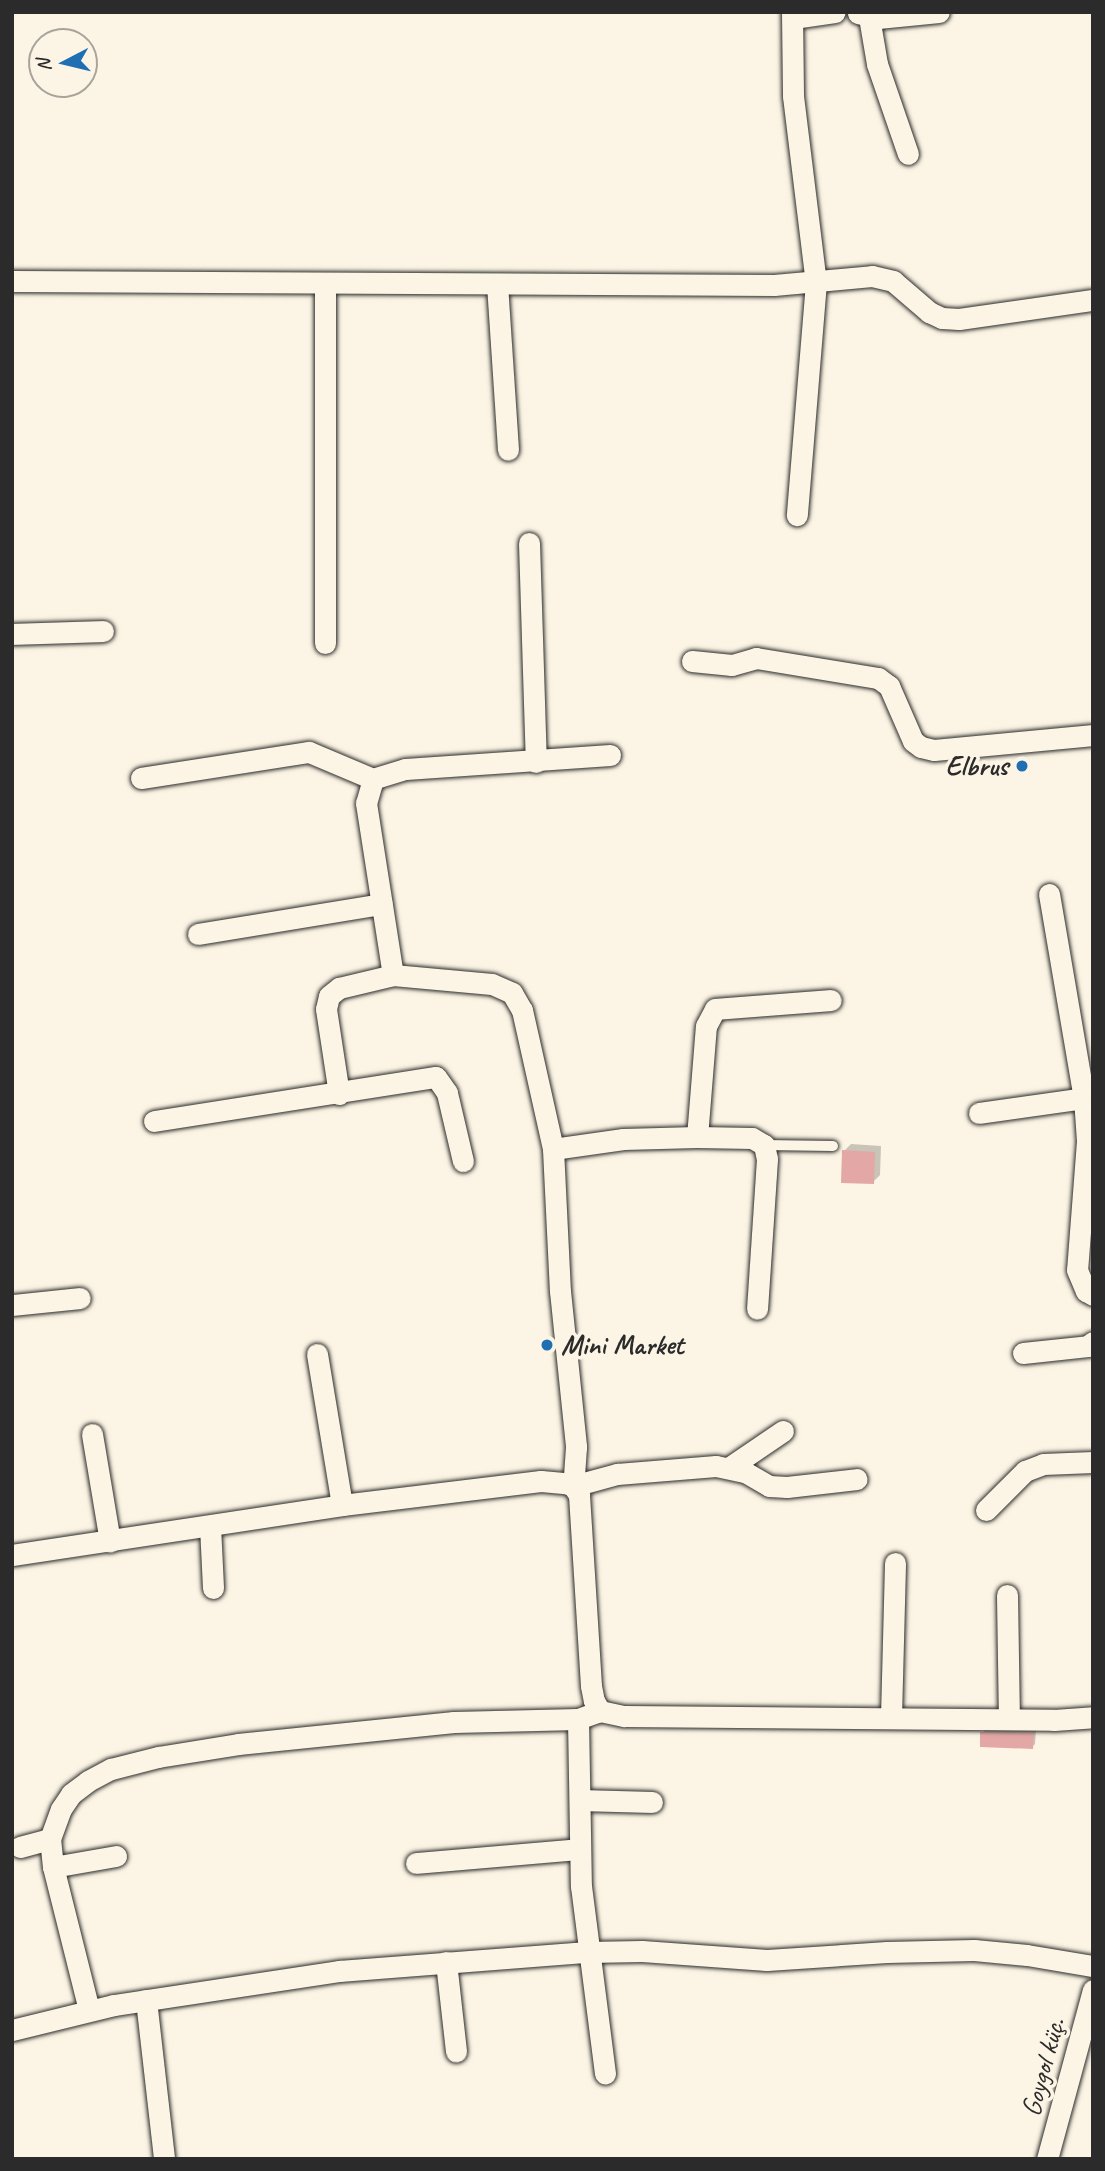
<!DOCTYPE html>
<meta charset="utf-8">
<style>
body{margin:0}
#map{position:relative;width:1105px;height:2171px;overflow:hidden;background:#fcf5e5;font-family:Caveat,sans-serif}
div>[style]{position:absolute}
.shadow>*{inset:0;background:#0003}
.building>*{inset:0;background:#e3a8a5}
.roads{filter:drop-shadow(0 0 2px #2b2b2b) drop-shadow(0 0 2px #2b2b2b)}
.lane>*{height:10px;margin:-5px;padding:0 5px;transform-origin:5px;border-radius:5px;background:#fcf5e5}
.street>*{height:21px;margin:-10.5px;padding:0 10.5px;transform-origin:10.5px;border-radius:10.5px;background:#fcf5e5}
.dots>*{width:19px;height:19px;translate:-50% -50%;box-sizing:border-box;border:4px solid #fcf5e5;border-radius:50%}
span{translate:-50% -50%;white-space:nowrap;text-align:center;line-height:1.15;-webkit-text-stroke:7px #fcf5e5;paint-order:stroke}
.poi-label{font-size:28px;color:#2b2b2b;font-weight:700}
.right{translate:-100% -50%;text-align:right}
.left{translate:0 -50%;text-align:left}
.street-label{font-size:28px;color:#2b2b2b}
.frame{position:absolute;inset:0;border:14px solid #2b2b2b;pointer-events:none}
.north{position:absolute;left:28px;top:28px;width:70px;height:70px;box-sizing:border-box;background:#fcf5e5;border:2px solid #a8a49b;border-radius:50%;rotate:263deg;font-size:19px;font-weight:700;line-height:28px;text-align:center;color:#2b2b2b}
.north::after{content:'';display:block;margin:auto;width:24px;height:32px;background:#1f6fb2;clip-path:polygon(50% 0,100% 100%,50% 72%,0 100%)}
</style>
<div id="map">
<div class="shadow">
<div style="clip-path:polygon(851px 1144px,881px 1146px,880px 1175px,873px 1182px,844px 1151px)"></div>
<div style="clip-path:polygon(985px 1730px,1036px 1731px,1035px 1744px,1032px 1747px,982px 1733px)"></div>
</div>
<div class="building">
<div style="clip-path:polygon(842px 1150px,875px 1152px,874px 1184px,841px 1183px)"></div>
<div style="clip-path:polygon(980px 1732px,1034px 1733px,1033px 1749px,980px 1747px)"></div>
</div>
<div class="roads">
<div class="lane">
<div style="left:764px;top:1145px;width:69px;rotate:0.8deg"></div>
</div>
<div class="street">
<div style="left:792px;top:12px;width:84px;rotate:89.3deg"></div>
<div style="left:793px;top:96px;width:187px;rotate:83deg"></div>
<div style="left:816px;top:282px;width:234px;rotate:94.7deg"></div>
<div style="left:858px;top:13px;width:21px;rotate:14deg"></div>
<div style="left:878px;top:18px;width:61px;rotate:-5.6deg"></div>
<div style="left:869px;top:17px;width:48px;rotate:80.3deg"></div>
<div style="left:877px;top:64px;width:95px;rotate:71deg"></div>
<div style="left:793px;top:18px;width:42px;rotate:-8.1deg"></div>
<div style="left:12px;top:281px;width:762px;rotate:0.3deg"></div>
<div style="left:774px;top:285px;width:98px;rotate:-5.2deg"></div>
<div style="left:872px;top:276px;width:22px;rotate:13deg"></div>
<div style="left:893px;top:281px;width:48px;rotate:40.7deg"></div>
<div style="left:929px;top:312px;width:14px;rotate:25deg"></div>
<div style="left:942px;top:318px;width:17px;rotate:3deg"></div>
<div style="left:959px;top:319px;width:135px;rotate:-8.1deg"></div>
<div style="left:325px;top:284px;width:359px;rotate:90deg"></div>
<div style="left:497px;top:284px;width:166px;rotate:86.2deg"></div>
<div style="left:529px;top:543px;width:219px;rotate:88.2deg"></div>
<div style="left:12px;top:634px;width:91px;rotate:-1.9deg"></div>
<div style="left:692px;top:661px;width:40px;rotate:5.7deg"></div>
<div style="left:732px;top:665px;width:25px;rotate:-16deg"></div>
<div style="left:756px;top:658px;width:124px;rotate:9.3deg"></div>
<div style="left:878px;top:678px;width:14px;rotate:36deg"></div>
<div style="left:889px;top:686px;width:60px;rotate:66.4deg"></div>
<div style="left:913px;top:741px;width:10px;rotate:37deg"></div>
<div style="left:921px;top:747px;width:13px;rotate:13deg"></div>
<div style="left:934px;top:750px;width:160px;rotate:-5.4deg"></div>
<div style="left:610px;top:755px;width:205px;rotate:176.1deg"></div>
<div style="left:405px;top:769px;width:34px;rotate:163deg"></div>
<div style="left:373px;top:779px;width:25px;rotate:106deg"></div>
<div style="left:366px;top:803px;width:174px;rotate:81.1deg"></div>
<div style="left:393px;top:975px;width:99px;rotate:5.2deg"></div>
<div style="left:492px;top:984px;width:22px;rotate:24deg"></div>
<div style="left:512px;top:993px;width:20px;rotate:60deg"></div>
<div style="left:522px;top:1010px;width:142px;rotate:77.4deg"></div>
<div style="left:553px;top:1149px;width:142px;rotate:87.2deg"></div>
<div style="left:560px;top:1291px;width:157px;rotate:84.1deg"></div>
<div style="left:576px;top:1447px;width:39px;rotate:94deg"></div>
<div style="left:573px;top:1486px;width:46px;rotate:-15.3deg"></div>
<div style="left:617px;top:1474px;width:99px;rotate:-4.6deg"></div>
<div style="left:716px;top:1466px;width:30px;rotate:12deg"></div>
<div style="left:745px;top:1472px;width:28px;rotate:30deg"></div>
<div style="left:769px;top:1486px;width:18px;rotate:3deg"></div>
<div style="left:787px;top:1487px;width:70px;rotate:-6.5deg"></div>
<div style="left:141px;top:778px;width:170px;rotate:-8.8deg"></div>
<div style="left:309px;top:752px;width:69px;rotate:22.9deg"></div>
<div style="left:1049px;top:894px;width:207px;rotate:80.3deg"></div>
<div style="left:1084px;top:1098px;width:43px;rotate:86deg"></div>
<div style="left:1087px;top:1141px;width:129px;rotate:94.4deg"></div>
<div style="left:1077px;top:1270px;width:23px;rotate:67deg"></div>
<div style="left:1086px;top:1291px;width:8px;rotate:30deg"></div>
<div style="left:198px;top:934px;width:186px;rotate:-9.3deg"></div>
<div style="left:339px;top:1094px;width:86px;rotate:-98.7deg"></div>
<div style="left:326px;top:1009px;width:13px;rotate:-77deg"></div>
<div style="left:329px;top:996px;width:13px;rotate:-39deg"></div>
<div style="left:339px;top:988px;width:56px;rotate:-13.5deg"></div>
<div style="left:979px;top:1113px;width:106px;rotate:-8.1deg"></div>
<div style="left:154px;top:1121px;width:285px;rotate:-8.9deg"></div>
<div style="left:436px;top:1077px;width:19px;rotate:55deg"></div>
<div style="left:447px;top:1093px;width:70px;rotate:76.8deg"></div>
<div style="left:697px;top:1137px;width:55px;rotate:1deg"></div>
<div style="left:752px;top:1138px;width:14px;rotate:30deg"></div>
<div style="left:764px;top:1145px;width:14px;rotate:78deg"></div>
<div style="left:767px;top:1159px;width:150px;rotate:93.8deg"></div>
<div style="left:553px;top:1149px;width:71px;rotate:-8.1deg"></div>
<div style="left:623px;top:1139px;width:74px;rotate:-1.5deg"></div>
<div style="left:697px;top:1137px;width:111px;rotate:-85.4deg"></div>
<div style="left:706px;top:1026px;width:19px;rotate:-62deg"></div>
<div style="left:715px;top:1009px;width:116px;rotate:-4.4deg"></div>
<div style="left:12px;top:1305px;width:68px;rotate:-5.9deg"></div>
<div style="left:1023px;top:1353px;width:65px;rotate:-6.1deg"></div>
<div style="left:1088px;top:1346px;width:6px;rotate:-39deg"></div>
<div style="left:317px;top:1354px;width:153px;rotate:80.6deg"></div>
<div style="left:92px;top:1434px;width:109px;rotate:80.5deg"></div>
<div style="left:730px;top:1467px;width:64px;rotate:-34.2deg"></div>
<div style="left:986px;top:1510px;width:55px;rotate:-45deg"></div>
<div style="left:1025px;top:1471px;width:19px;rotate:-21deg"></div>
<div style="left:1043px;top:1464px;width:50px;rotate:-2.3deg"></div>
<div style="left:210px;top:1526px;width:62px;rotate:87.2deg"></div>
<div style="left:12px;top:1555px;width:334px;rotate:-8.6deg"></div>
<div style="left:342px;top:1505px;width:200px;rotate:-6.9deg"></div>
<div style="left:541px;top:1481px;width:25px;rotate:5deg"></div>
<div style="left:566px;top:1483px;width:8px;rotate:23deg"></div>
<div style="left:573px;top:1486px;width:11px;rotate:56deg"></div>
<div style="left:579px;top:1495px;width:191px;rotate:86.4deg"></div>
<div style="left:591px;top:1686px;width:15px;rotate:79deg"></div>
<div style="left:594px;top:1701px;width:12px;rotate:59deg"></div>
<div style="left:600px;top:1711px;width:25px;rotate:12deg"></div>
<div style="left:624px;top:1716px;width:430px;rotate:0.5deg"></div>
<div style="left:1054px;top:1720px;width:39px;rotate:-4deg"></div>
<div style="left:1007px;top:1595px;width:123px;rotate:89.1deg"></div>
<div style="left:891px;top:1717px;width:154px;rotate:-88.5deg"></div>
<div style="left:578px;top:1719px;width:167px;rotate:89deg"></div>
<div style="left:581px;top:1886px;width:189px;rotate:82.7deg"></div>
<div style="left:580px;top:1800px;width:72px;rotate:1.6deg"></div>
<div style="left:20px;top:1847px;width:31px;rotate:-15deg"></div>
<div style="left:416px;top:1863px;width:164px;rotate:-4.9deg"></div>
<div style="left:53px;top:1867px;width:64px;rotate:-9.9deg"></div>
<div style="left:446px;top:1962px;width:90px;rotate:83.6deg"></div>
<div style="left:146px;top:2000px;width:160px;rotate:83.5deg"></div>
<div style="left:89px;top:2010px;width:147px;rotate:-104.1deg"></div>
<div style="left:53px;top:1867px;width:28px;rotate:-96deg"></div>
<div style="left:50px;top:1839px;width:32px;rotate:-70deg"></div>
<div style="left:61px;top:1809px;width:18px;rotate:-56deg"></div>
<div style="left:71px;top:1794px;width:21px;rotate:-37deg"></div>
<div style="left:88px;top:1781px;width:26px;rotate:-28deg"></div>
<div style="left:111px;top:1769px;width:49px;rotate:-14.3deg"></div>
<div style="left:158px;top:1757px;width:81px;rotate:-9.2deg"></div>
<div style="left:238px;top:1744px;width:217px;rotate:-5.8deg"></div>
<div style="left:454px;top:1722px;width:124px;rotate:-1.4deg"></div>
<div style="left:578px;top:1719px;width:23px;rotate:-20deg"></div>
<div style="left:12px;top:2030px;width:105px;rotate:-13.8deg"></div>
<div style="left:114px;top:2005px;width:228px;rotate:-8.6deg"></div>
<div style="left:339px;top:1971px;width:249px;rotate:-4.4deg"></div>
<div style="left:587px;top:1952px;width:55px;rotate:-1deg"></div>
<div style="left:642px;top:1951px;width:125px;rotate:4.1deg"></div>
<div style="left:767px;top:1960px;width:120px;rotate:-3.8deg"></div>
<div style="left:887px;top:1952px;width:87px;rotate:-1.3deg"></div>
<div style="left:974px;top:1950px;width:53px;rotate:5.4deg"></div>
<div style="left:1027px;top:1955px;width:67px;rotate:9.5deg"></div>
<div style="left:1047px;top:2159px;width:175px;rotate:-74.8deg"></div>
</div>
</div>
<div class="dots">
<div style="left:1022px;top:766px;background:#1f6fb2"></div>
<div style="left:547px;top:1345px;background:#1f6fb2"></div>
</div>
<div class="poi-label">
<span class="right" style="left:1008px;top:766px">Elbrus</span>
<span class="left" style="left:561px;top:1345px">Mini Market</span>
</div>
<div class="street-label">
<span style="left:1043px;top:2067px;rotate:-75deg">Goygol küç.</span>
</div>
<div class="frame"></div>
<div class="north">N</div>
</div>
